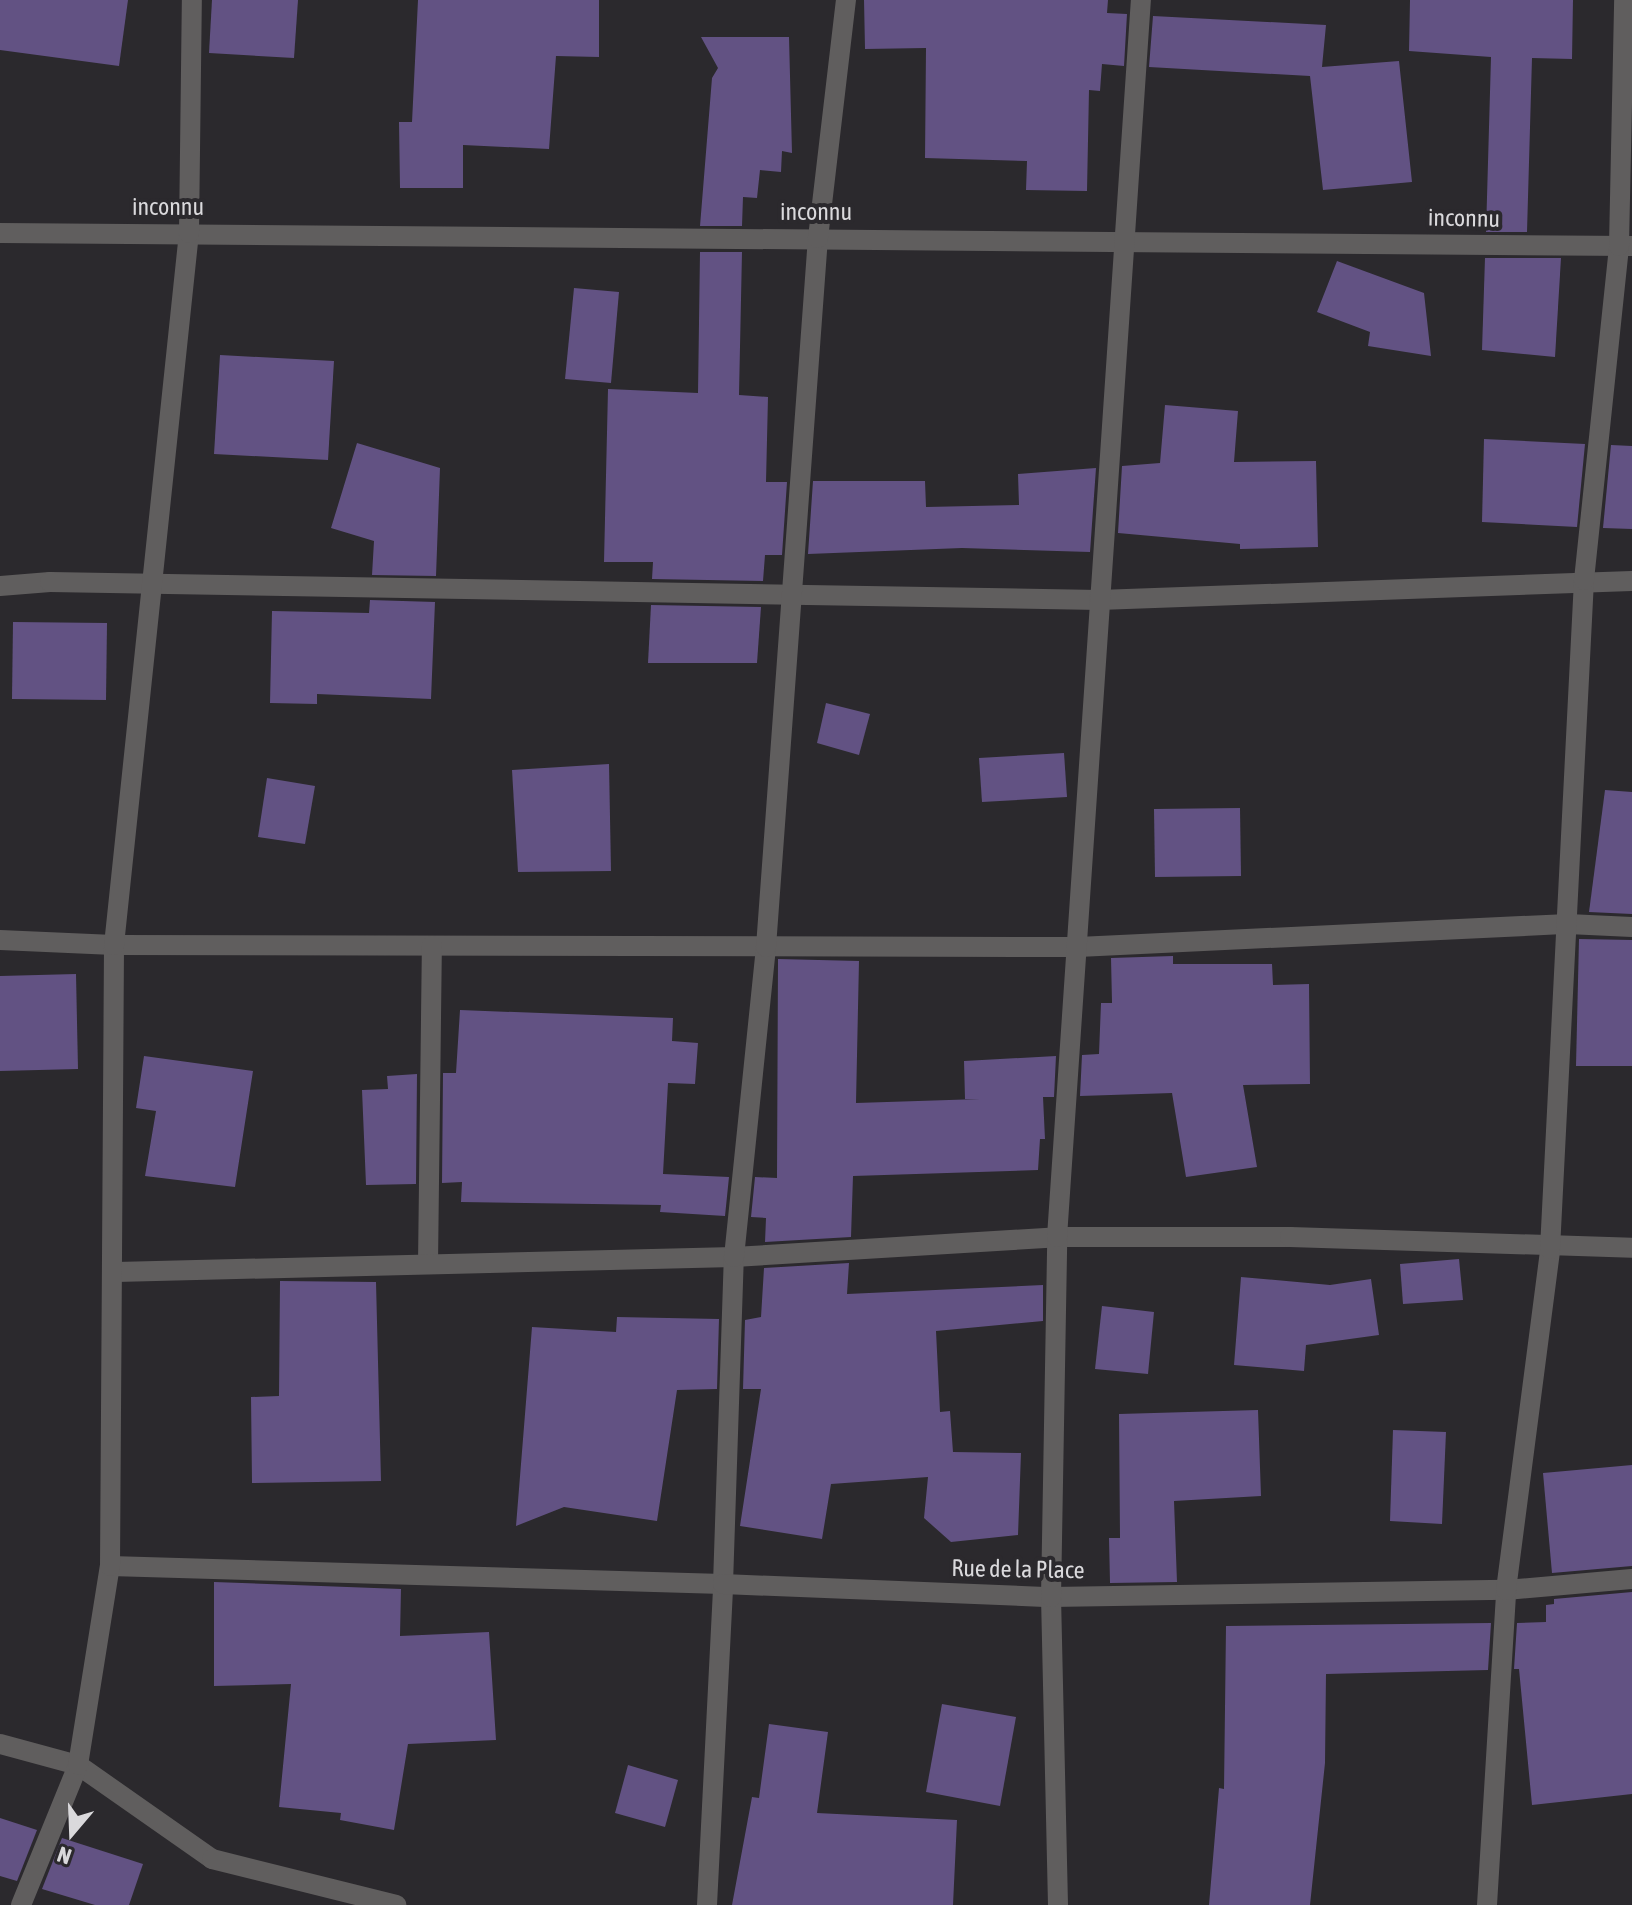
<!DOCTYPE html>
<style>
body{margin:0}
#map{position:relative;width:1632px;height:1905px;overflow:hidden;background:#2b292d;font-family:"Asap Condensed",sans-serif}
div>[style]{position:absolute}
.building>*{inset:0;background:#625283}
.minor>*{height:20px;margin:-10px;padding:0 10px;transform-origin:10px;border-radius:10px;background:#605e5e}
span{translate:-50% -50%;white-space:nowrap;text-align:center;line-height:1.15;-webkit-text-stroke:8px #2b292d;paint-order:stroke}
.street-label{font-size:24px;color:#dad9dc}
.north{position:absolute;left:32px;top:1793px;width:80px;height:80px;-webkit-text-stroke:6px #2b292d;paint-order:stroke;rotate:199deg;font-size:22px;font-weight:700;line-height:32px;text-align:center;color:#dad9dc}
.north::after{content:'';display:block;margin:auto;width:28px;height:36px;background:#dad9dc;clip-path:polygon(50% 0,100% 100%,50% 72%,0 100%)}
</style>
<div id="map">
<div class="building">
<div style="clip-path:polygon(0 0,128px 0,119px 66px,0 50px)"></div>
<div style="clip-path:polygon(212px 0,298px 0,294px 58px,209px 53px)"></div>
<div style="clip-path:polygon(418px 0,599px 0,599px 57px,556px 56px,549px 149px,463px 145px,463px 188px,400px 188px,399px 122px,412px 122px)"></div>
<div style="clip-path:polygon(864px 0,1108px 0,1107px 13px,1127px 14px,1124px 66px,1102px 64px,1100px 91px,1089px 90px,1087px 191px,1026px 190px,1027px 161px,925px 158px,926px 48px,865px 49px)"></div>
<div style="clip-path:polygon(1410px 0,1573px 0,1572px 59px,1532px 58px,1527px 232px,1486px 232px,1491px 57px,1409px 51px)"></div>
<div style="clip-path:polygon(1153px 16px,1326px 25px,1322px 67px,1399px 61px,1412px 182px,1323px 190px,1310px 76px,1149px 67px)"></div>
<div style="clip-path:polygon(701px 37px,789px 37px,792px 153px,782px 151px,781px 172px,760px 170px,757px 198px,743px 197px,742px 226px,700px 226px,712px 78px,718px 68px)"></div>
<div style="clip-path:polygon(700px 252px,742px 252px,739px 395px,768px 397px,766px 482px,787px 482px,782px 555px,765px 555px,763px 581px,652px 579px,653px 562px,604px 562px,608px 389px,698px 393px)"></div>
<div style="clip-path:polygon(1485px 258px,1561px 258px,1555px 357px,1482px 350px)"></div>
<div style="clip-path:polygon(1337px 261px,1424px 293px,1431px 356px,1368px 346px,1370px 332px,1317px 312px)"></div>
<div style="clip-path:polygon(574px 288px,619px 292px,611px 383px,565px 379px)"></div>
<div style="clip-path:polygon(220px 355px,334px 361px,328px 460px,214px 454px)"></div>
<div style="clip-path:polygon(1165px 405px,1238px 411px,1234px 462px,1316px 461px,1318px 547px,1240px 549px,1240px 544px,1118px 533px,1122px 466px,1160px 463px)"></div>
<div style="clip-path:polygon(1484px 439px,1585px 444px,1577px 527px,1482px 522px)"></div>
<div style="clip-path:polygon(357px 443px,440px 468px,436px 576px,372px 575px,374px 541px,331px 528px)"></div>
<div style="clip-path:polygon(1611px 445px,1632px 446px,1632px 529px,1603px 528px)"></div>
<div style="clip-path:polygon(1096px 468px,1090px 552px,962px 548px,808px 554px,813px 481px,925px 481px,926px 507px,1019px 505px,1018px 474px)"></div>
<div style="clip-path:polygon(370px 600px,435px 602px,431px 699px,317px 694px,317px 704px,270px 703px,272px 611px,369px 613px)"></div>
<div style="clip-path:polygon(651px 605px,761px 607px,757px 663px,648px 663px)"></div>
<div style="clip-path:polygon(13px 622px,107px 623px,106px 700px,12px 699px)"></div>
<div style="clip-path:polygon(826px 703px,870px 714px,859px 755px,817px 743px)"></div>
<div style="clip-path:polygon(1064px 753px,1067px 797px,982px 802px,979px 758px)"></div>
<div style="clip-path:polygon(609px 764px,611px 871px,518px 872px,512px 770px)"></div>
<div style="clip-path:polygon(267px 778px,315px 786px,305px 844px,258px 837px)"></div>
<div style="clip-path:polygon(1605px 790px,1632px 792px,1632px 914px,1589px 912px)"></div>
<div style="clip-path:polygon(1240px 808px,1241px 876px,1155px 877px,1154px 809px)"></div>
<div style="clip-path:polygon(1579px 939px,1632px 940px,1632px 1066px,1576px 1066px)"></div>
<div style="clip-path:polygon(1173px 956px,1173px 964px,1272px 964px,1273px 985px,1309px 984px,1310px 1084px,1243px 1085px,1257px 1167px,1186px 1177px,1172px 1093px,1080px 1096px,1082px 1055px,1099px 1054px,1101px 1003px,1112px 1003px,1111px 958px)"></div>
<div style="clip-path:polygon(778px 959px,859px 961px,856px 1103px,980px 1099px,965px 1099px,964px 1061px,1056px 1056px,1054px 1097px,1043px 1097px,1045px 1139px,1040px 1139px,1038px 1170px,853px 1176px,851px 1237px,765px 1242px,766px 1218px,751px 1217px,755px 1177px,777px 1178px)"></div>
<div style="clip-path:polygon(76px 974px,78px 1069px,0 1071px,0 976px)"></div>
<div style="clip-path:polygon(460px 1010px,673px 1018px,672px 1041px,698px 1043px,695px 1084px,668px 1083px,663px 1174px,729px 1177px,725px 1216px,660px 1212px,661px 1205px,461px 1202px,462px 1182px,442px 1183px,443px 1073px,456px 1073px)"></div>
<div style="clip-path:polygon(144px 1056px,253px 1071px,235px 1187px,145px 1176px,156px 1111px,136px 1108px)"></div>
<div style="clip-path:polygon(417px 1074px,416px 1184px,366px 1185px,362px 1090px,388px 1089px,387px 1076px)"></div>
<div style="clip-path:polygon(1459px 1259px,1463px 1300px,1403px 1304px,1400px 1264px)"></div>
<div style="clip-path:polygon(849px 1263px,847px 1294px,1043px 1285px,1043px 1321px,936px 1331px,940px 1412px,950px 1411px,953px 1452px,1021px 1453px,1018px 1535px,951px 1542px,924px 1518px,928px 1477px,831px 1484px,822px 1539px,740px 1526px,761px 1389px,743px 1389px,745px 1320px,761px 1317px,764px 1268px)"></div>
<div style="clip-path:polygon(1241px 1277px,1330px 1285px,1371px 1279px,1379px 1335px,1306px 1345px,1304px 1371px,1234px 1365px)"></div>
<div style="clip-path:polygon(280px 1281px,376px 1282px,381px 1481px,252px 1483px,251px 1397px,279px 1396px)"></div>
<div style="clip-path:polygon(1102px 1306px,1154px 1312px,1148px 1374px,1095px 1369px)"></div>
<div style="clip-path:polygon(617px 1317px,719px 1319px,717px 1389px,677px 1390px,657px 1521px,564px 1507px,516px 1526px,532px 1327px,616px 1332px)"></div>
<div style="clip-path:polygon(1258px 1410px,1261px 1496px,1174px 1501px,1177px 1582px,1110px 1583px,1109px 1538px,1120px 1538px,1119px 1414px)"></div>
<div style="clip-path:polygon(1393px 1430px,1446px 1432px,1442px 1524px,1390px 1521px)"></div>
<div style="clip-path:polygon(1632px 1465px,1632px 1566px,1552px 1573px,1543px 1473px)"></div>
<div style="clip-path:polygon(214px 1582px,401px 1589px,400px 1636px,489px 1632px,496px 1740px,408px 1744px,394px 1830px,340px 1820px,341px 1813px,279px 1807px,291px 1684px,214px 1686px)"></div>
<div style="clip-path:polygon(1632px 1592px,1632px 1794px,1532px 1805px,1519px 1669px,1514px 1669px,1517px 1623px,1546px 1622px,1546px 1605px,1554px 1604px,1554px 1599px)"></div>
<div style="clip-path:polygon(1491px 1623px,1488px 1670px,1326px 1674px,1325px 1763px,1310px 1905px,1209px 1905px,1219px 1788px,1224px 1789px,1226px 1626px)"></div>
<div style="clip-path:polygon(942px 1704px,1016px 1717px,1000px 1806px,926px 1792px)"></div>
<div style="clip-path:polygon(769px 1724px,828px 1732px,817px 1813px,957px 1820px,953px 1905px,732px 1905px,752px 1797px,759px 1798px)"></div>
<div style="clip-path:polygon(628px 1765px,678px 1780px,665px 1827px,615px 1813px)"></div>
<div style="clip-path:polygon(0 1818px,37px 1830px,17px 1881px,0 1876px)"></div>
<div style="clip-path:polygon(62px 1838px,143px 1864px,129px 1905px,95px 1905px,42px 1889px)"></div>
</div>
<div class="minor">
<div style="left:0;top:233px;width:1632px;rotate:0.46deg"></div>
<div style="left:0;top:586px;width:50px;rotate:-4.6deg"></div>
<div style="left:50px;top:582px;width:1049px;rotate:0.98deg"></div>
<div style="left:1099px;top:600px;width:533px;rotate:-2.04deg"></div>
<div style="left:0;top:940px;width:114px;rotate:2.5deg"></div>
<div style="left:114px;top:945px;width:964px;rotate:0.12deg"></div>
<div style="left:1078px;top:947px;width:491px;rotate:-2.7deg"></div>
<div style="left:1568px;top:924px;width:64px;rotate:2.7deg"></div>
<div style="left:428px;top:1264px;width:318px;rotate:-89.3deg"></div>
<div style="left:116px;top:1272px;width:618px;rotate:-1.39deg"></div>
<div style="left:734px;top:1257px;width:324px;rotate:-3.5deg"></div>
<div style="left:1057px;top:1237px;width:233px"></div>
<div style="left:1290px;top:1237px;width:342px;rotate:1.8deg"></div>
<div style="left:110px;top:1566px;width:613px;rotate:1.68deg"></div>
<div style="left:723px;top:1584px;width:327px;rotate:-88.1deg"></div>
<div style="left:734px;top:1257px;width:312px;rotate:-84.1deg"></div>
<div style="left:766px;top:947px;width:711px;rotate:-85.81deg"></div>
<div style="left:818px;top:238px;width:240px;rotate:-83.3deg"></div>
<div style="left:0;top:1744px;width:81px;rotate:15.1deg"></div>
<div style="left:78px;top:1765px;width:164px;rotate:35deg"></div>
<div style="left:212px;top:1859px;width:190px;rotate:14deg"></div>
<div style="left:21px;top:1905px;width:151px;rotate:-67.8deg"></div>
<div style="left:78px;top:1765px;width:202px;rotate:-80.9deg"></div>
<div style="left:110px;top:1566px;width:621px;rotate:-89.63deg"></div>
<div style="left:114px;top:945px;width:716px;rotate:-83.99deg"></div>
<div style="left:189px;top:233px;width:233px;rotate:-89.3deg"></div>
<div style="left:707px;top:1905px;width:321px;rotate:-87.1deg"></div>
<div style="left:723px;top:1584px;width:328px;rotate:2.3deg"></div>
<div style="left:1051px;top:1597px;width:455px;rotate:-0.9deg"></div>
<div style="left:1506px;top:1590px;width:126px;rotate:-5deg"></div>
<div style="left:1058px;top:1905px;width:308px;rotate:-91.3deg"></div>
<div style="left:1051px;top:1597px;width:360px;rotate:-89deg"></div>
<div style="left:1057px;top:1237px;width:1240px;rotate:-86.12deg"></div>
<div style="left:1487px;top:1905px;width:316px;rotate:-86.5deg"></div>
<div style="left:1506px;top:1590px;width:344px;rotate:-82.6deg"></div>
<div style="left:1550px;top:1249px;width:670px;rotate:-87.09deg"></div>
<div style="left:1584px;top:580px;width:336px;rotate:-84deg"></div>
<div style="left:1619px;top:246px;width:246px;rotate:-88.8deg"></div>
</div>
<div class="street-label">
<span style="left:168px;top:207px">inconnu</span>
<span style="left:816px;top:212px">inconnu</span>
<span style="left:1464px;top:218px;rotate:1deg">inconnu</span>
<span style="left:1018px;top:1569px;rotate:1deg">Rue de la Place</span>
</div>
<div class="north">N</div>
</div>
